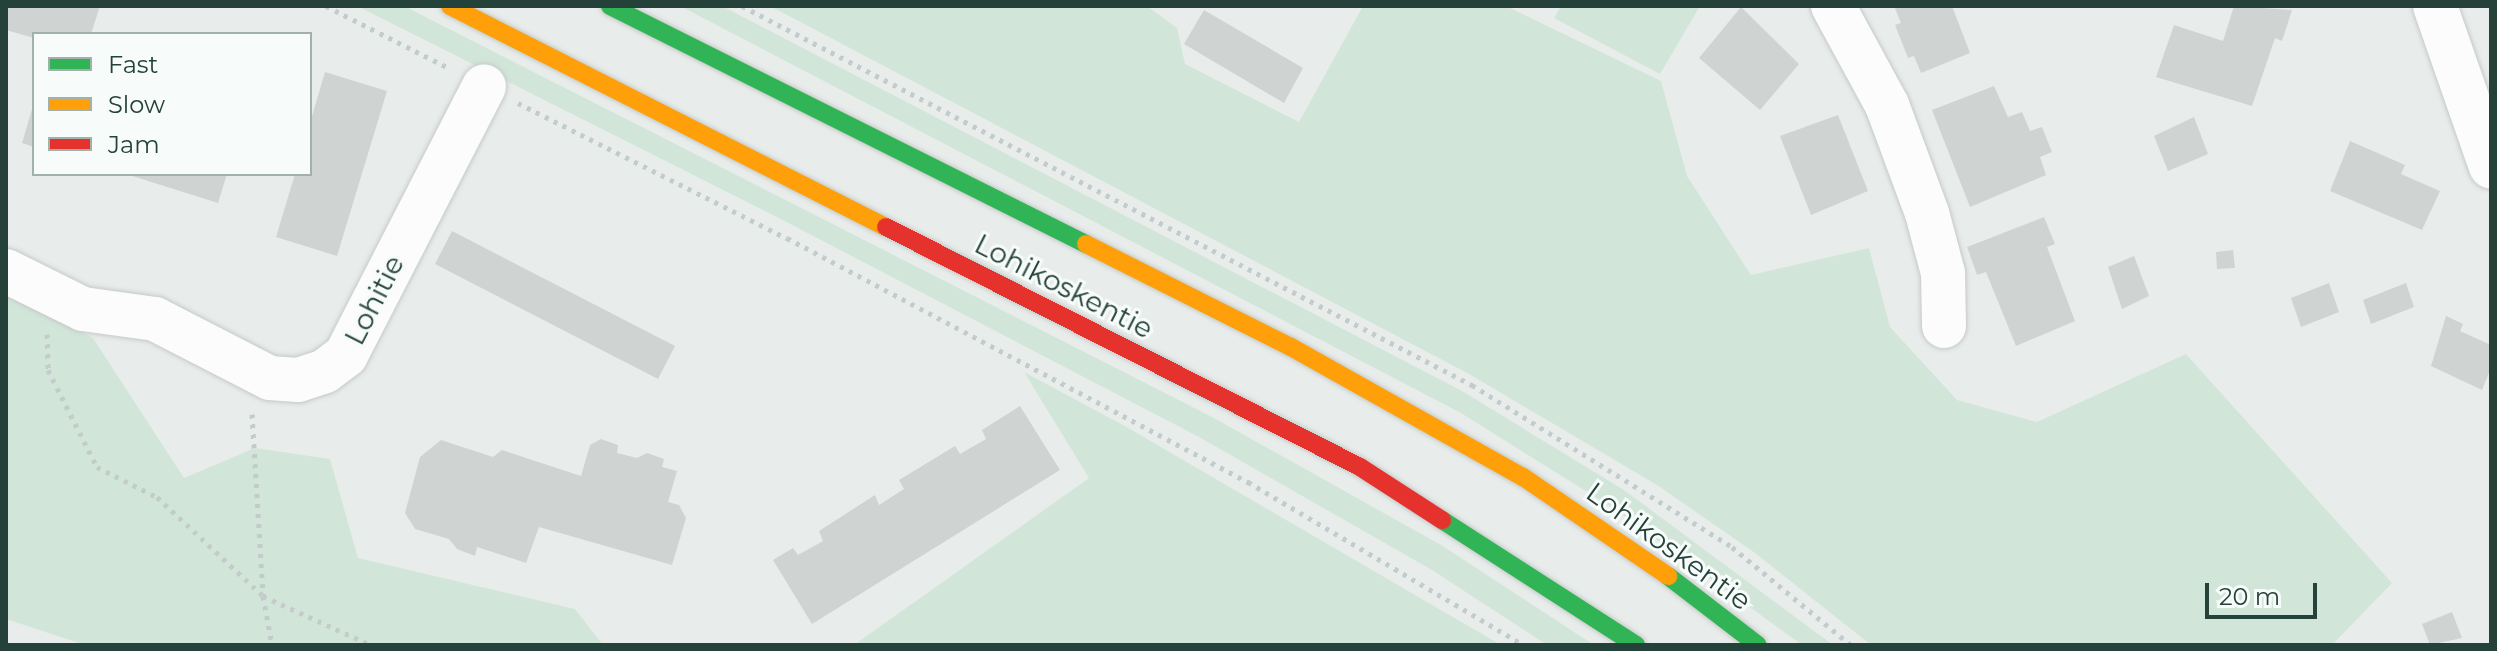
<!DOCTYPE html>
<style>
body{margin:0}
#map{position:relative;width:2497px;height:651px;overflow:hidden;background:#e8edeb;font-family:Montserrat,sans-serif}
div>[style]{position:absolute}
.green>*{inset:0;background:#d1e6d8}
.building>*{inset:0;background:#cfd4d2}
.path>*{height:5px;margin-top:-2.5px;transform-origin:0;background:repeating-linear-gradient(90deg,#c3ccca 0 4px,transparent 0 10px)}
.roads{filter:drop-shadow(0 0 2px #c5cac8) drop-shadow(0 0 2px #c5cac8)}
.street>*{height:44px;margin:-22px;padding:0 22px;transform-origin:22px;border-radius:22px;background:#fcfcfc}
.fast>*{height:18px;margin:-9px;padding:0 9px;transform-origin:9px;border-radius:9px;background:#30b455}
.slow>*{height:18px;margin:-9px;padding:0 9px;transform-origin:9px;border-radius:9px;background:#ff9f0a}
.jam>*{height:18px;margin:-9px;padding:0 9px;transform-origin:9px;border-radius:9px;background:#e5322d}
span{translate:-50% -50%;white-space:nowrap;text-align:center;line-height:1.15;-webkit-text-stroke:6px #f7fbf9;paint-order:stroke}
.street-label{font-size:28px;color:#24423a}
.frame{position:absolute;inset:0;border:8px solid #24423a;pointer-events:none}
.legend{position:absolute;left:32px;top:32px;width:280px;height:144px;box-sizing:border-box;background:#f7fbf9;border:2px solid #a3b1ad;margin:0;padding:10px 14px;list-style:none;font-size:24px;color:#24423a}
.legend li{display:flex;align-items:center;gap:16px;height:40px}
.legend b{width:40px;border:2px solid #a3b1ad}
.scale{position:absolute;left:2205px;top:583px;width:112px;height:36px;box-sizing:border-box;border:4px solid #24423a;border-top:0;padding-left:10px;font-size:24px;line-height:28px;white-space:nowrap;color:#24423a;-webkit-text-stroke:6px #f7fbf9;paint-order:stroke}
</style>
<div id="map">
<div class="green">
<div style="clip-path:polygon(357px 6px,404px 6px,1214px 418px,1441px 545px,1594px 645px,1547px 645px,1432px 570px,1199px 437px,771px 214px)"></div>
<div style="clip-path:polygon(680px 6px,722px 6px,1462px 391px,1624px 490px,1833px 645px,1802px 645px,1613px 508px,1461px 413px)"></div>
<div style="clip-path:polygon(770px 6px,1147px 6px,1177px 28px,1185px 64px,1299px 122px,1363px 6px,1506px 6px,1661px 81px,1687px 176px,1751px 275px,1869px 248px,1890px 327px,1957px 400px,2037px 422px,2186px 354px,2392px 583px,2332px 645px,1871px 645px,1755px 553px,1657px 485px,1469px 374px)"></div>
<div style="clip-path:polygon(1561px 6px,1700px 6px,1660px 74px,1554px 18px)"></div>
<div style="clip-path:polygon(6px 290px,93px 338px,184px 478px,255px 448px,330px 459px,358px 558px,575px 609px,603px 645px,85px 645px,6px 619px)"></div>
<div style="clip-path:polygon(1024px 372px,1123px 425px,1501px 645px,854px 645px,1089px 478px)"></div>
</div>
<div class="building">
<div style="clip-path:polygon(6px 6px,100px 6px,91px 34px,34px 34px,34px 38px,6px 30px)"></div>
<div style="clip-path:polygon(1894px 6px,1952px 6px,1970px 53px,1921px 73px,1914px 56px,1908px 58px,1895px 25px,1901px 23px)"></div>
<div style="clip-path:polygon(2234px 6px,2292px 10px,2282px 41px,2275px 38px,2252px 106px,2156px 77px,2174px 25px,2223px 41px)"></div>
<div style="clip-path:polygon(1741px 7px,1799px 64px,1760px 110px,1699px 58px)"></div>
<div style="clip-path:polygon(1204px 10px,1303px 68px,1284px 103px,1184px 44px)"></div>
<div style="clip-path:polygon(325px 72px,387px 91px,337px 256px,276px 237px,295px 174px,310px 174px,310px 123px)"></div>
<div style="clip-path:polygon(1994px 86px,2008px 117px,2022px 112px,2030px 131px,2042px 127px,2052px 152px,2040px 157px,2046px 175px,1970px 207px,1932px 110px)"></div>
<div style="clip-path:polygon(33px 106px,34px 106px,34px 147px,22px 143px)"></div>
<div style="clip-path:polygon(1838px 115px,1868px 191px,1811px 215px,1780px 136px)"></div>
<div style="clip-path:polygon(2194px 117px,2208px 154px,2168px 171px,2154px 136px)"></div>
<div style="clip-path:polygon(2350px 141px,2405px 165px,2401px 174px,2440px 191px,2422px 230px,2330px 191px)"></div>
<div style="clip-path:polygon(126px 174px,227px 174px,218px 203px)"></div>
<div style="clip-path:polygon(2044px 217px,2055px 244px,2047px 247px,2075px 321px,2016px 346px,1986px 272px,1977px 275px,1967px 247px)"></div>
<div style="clip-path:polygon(452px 231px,675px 346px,658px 379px,435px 264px)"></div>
<div style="clip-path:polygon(2233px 250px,2235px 268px,2217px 269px,2216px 252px)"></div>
<div style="clip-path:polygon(2134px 256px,2149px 296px,2122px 309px,2108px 267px)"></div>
<div style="clip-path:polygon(2329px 283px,2339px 312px,2301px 327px,2291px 298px)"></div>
<div style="clip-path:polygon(2406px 283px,2414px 307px,2371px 324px,2363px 300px)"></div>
<div style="clip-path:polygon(2446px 316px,2463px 324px,2460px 331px,2491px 345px,2491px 368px,2482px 390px,2431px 366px)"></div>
<div style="clip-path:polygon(1020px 406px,1060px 470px,812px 624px,773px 560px,793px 548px,798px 555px,823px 541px,819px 531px,875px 495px,879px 505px,904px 489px,899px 480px,955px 446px,960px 454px,986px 439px,982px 430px)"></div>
<div style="clip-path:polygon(601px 439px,618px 445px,617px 453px,637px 458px,647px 453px,664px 459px,662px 467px,677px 471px,668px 502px,679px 505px,686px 518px,672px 565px,539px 527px,526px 563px,477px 547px,475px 556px,457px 549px,449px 539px,415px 529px,405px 513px,420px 457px,441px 440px,493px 457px,502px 450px,581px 476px,590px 445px)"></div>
<div style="clip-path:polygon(2452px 612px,2462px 638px,2430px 645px,2422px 624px)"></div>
</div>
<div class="path">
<div style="left:326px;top:6px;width:138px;rotate:26.8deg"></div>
<div style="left:742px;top:6px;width:823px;rotate:27.44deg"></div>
<div style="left:1472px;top:385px;width:306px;rotate:31.9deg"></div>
<div style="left:1732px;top:547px;width:154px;rotate:39.5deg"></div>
<div style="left:518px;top:103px;width:301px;rotate:26.7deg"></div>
<div style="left:787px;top:238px;width:522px;rotate:27.89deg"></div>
<div style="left:1248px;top:482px;width:321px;rotate:30.6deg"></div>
<div style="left:47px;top:334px;width:36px;rotate:88deg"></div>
<div style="left:48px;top:370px;width:109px;rotate:63.2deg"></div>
<div style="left:97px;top:467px;width:67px;rotate:26.6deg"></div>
<div style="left:157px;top:497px;width:145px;rotate:43deg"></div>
<div style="left:263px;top:596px;width:119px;rotate:24.4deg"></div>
<div style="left:252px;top:414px;width:182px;rotate:86.5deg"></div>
<div style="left:263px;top:596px;width:50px;rotate:79.6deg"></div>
</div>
<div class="roads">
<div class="street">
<div style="left:1833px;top:6px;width:113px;rotate:61.4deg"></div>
<div style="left:1887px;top:105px;width:115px;rotate:69.7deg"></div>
<div style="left:1927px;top:213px;width:62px;rotate:75.1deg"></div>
<div style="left:1943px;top:273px;width:53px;rotate:88.9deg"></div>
<div style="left:2435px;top:6px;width:170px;rotate:70.8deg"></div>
<div style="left:6px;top:271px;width:86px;rotate:26.3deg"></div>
<div style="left:83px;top:309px;width:73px;rotate:7.9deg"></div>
<div style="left:155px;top:319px;width:129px;rotate:27.2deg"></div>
<div style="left:270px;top:378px;width:28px;rotate:4deg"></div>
<div style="left:298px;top:380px;width:28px;rotate:-18deg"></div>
<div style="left:325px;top:371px;width:26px;rotate:-37deg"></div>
<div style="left:346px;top:355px;width:302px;rotate:-62.8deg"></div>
</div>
<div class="fast">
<div style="left:610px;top:6px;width:532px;rotate:26.57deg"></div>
<div style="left:1442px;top:520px;width:231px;rotate:32.8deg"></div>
<div style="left:1668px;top:576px;width:113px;rotate:37.5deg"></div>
</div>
<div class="slow">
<div style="left:450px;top:6px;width:489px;rotate:26.9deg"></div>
<div style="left:1086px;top:244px;width:229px;rotate:26.7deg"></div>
<div style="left:1291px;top:347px;width:266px;rotate:29.3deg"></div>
<div style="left:1523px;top:477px;width:176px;rotate:34.3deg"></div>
</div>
<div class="jam">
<div style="left:886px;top:227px;width:531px;rotate:26.85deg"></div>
<div style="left:1360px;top:467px;width:98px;rotate:32.9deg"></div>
</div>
</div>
<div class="street-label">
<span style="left:1064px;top:286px;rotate:27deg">Lohikoskentie</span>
<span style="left:374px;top:300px;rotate:-63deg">Lohitie</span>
<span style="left:1669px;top:546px;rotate:36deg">Lohikoskentie</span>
</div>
<div class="frame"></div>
<ul class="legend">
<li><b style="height:10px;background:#30b455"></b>Fast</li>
<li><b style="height:10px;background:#ff9f0a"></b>Slow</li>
<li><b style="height:10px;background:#e5322d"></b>Jam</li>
</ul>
<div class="scale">20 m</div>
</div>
